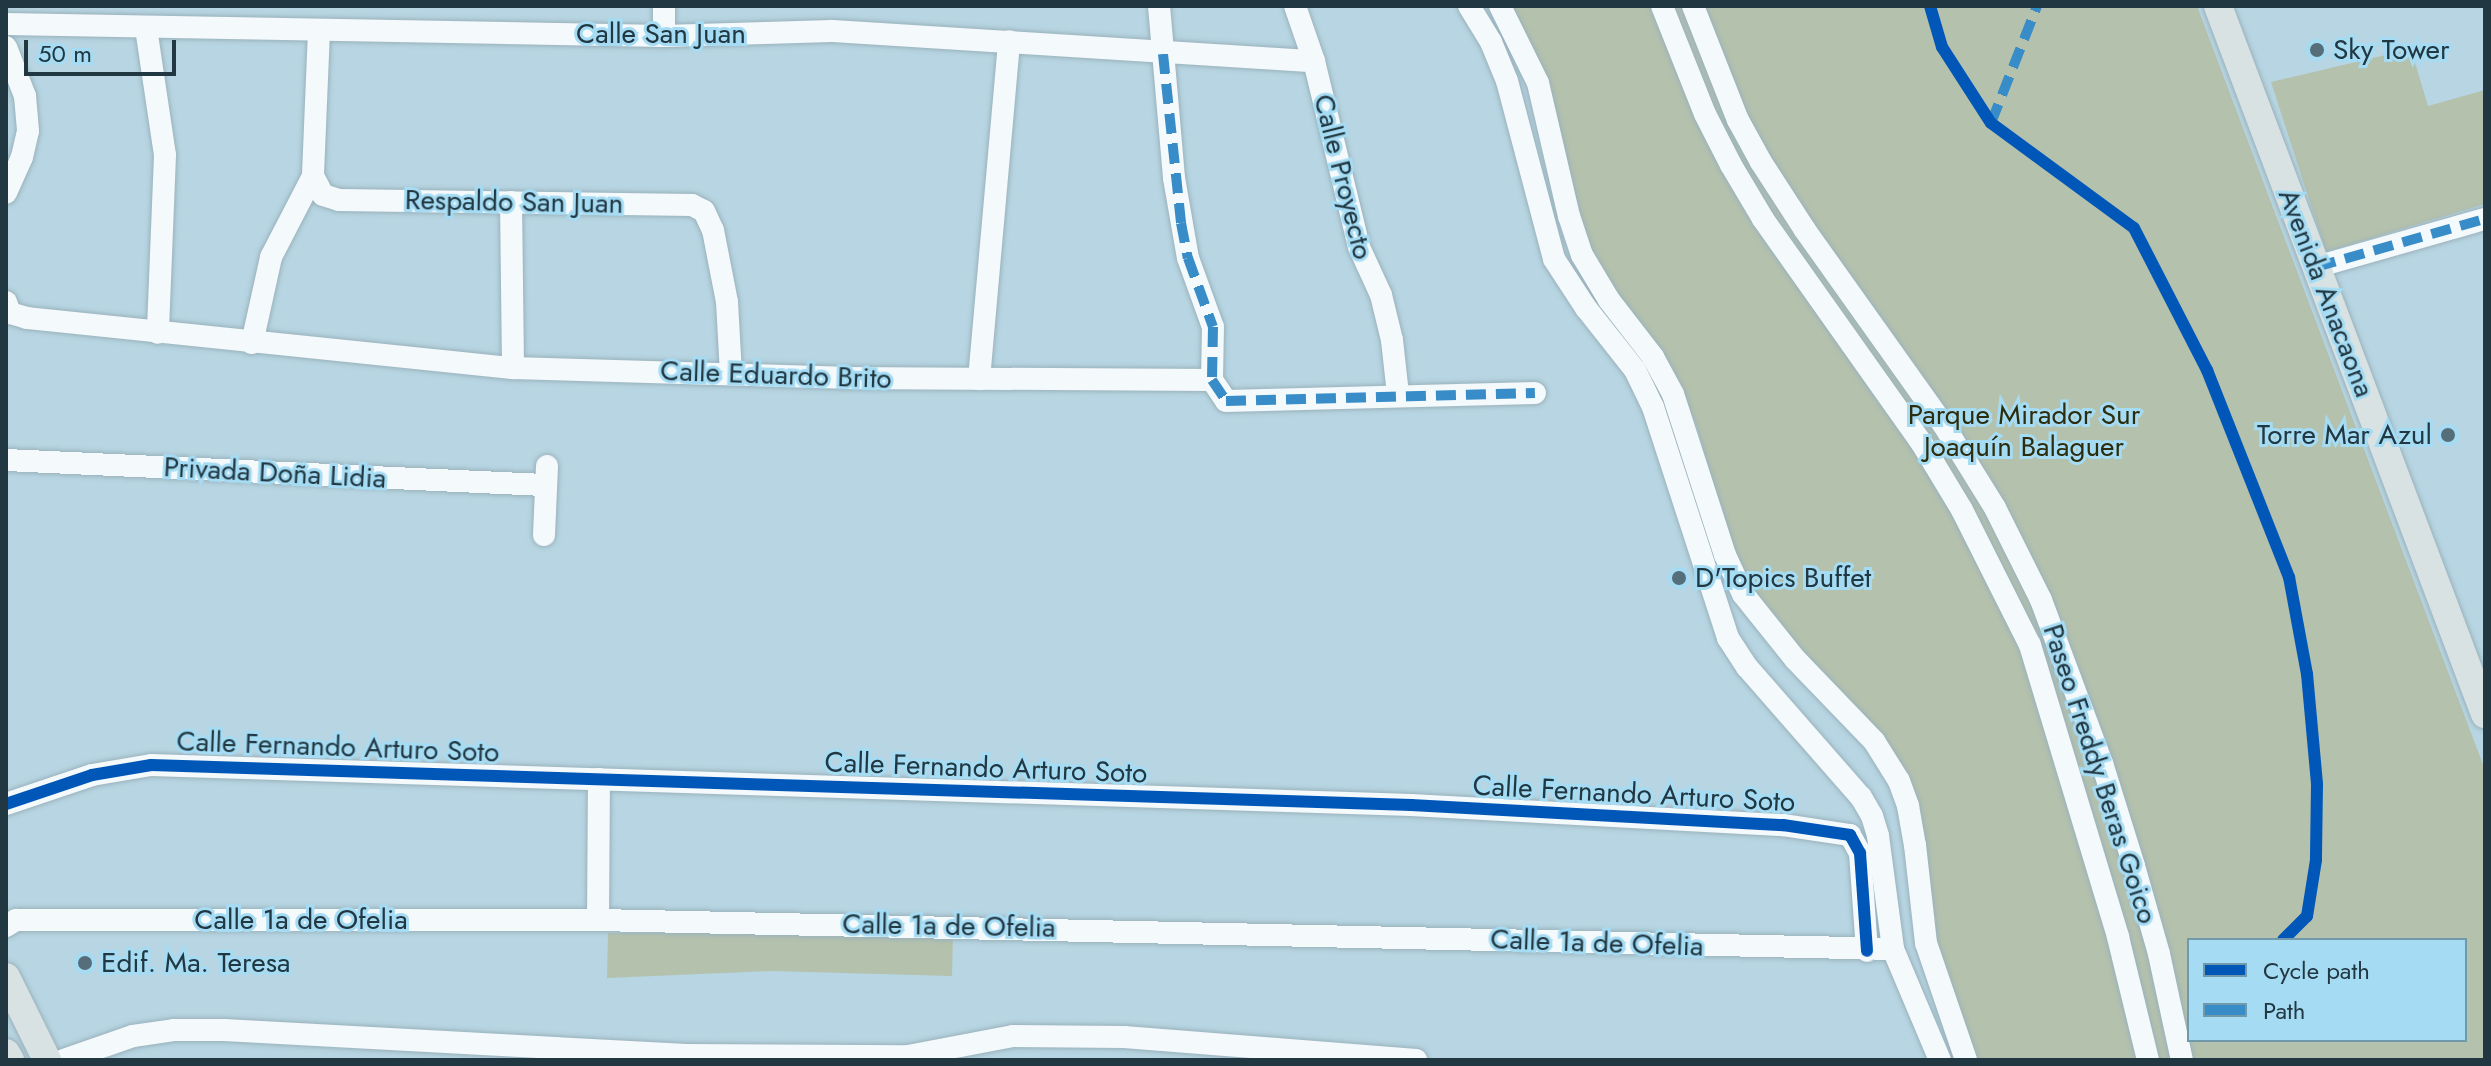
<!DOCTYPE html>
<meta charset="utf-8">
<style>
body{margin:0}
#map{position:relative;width:2491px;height:1066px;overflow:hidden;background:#b7d5e2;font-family:Jost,sans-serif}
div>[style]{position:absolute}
.green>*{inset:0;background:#b4c1ad}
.roads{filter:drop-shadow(0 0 2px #9ab2bc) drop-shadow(0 0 2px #9ab2bc)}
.minor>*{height:22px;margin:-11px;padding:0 11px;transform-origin:11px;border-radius:11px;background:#f4f9fb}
.major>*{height:28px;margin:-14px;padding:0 14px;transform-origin:14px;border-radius:14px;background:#d8e2e2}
.quiet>*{height:10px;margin-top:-5px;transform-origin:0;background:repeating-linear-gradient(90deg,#388cc8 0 20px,transparent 0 30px)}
.cycleway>*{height:12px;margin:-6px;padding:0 6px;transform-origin:6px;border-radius:6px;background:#0057b8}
.dots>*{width:22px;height:22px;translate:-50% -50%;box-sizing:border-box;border:4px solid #a5dcf4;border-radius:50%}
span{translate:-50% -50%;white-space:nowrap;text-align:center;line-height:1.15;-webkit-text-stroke:6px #a5dcf4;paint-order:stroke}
.street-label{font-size:28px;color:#213741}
.poi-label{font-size:28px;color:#213741}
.left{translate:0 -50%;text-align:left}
.right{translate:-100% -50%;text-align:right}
.park-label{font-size:28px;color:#2d2c0d}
.frame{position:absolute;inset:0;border:8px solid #213741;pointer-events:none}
.legend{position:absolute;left:2187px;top:938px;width:280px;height:104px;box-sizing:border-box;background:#a5dcf4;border:2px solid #709aac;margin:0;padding:10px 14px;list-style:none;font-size:24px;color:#213741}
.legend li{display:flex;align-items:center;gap:16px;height:40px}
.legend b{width:40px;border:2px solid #709aac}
.scale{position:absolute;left:24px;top:40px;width:152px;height:36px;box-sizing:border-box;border:4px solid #213741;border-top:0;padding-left:10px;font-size:24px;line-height:28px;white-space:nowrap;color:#213741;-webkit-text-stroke:6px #a5dcf4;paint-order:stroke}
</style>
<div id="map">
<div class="green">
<div style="clip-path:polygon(evenodd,1511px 6px,2197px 6px,2485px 770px,2485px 1060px,1977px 1060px,1939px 966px,1908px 776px,1882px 734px,1802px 652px,1747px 580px,1734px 551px,1695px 422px,1679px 385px,1661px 352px,1617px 293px,1588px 244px,1541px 66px,1511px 6px,2189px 940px,2465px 940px,2465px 1040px,2189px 1040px,2189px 940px)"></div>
<div style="clip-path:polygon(2411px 49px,2428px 106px,2485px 90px,2485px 204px,2326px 252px,2271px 82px)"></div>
<div style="clip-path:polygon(608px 933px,953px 933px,952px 976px,772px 971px,607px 978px)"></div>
</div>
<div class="roads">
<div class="minor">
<div style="left:664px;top:6px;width:30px;rotate:90deg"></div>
<div style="left:1159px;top:6px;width:173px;rotate:85deg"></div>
<div style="left:1174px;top:178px;width:81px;rotate:80.1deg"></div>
<div style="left:1188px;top:258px;width:73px;rotate:70.1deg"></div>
<div style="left:1213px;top:327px;width:53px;rotate:91.1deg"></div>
<div style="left:1295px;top:6px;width:58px;rotate:70.9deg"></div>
<div style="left:1314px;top:61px;width:191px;rotate:76.4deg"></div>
<div style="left:1359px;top:247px;width:53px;rotate:65.4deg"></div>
<div style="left:1381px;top:295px;width:46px;rotate:76.3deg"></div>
<div style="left:1392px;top:340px;width:54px;rotate:83.7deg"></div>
<div style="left:1469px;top:6px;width:42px;rotate:58.6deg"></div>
<div style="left:1491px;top:42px;width:42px;rotate:67.7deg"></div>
<div style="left:1507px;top:81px;width:184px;rotate:75.2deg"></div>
<div style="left:1554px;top:259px;width:59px;rotate:56.9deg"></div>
<div style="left:1586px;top:308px;width:79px;rotate:51.7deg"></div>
<div style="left:1635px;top:370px;width:41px;rotate:64.1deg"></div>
<div style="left:1653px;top:407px;width:243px;rotate:72deg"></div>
<div style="left:1728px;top:638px;width:35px;rotate:57deg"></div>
<div style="left:1747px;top:667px;width:173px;rotate:48.8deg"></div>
<div style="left:1861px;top:797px;width:22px;rotate:60deg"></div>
<div style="left:1872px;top:816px;width:21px;rotate:73deg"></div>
<div style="left:1878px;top:836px;width:114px;rotate:82.4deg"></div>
<div style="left:1893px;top:949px;width:121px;rotate:67.1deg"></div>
<div style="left:1500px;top:6px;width:86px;rotate:63.7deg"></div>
<div style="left:1538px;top:83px;width:137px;rotate:76.9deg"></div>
<div style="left:1569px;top:216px;width:41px;rotate:71.6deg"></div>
<div style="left:1582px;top:255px;width:52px;rotate:59deg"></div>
<div style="left:1609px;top:300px;width:72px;rotate:52.3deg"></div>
<div style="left:1653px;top:357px;width:42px;rotate:61.6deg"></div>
<div style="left:1673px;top:394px;width:169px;rotate:72.1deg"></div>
<div style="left:1725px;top:555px;width:43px;rotate:65.2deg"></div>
<div style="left:1743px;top:594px;width:83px;rotate:51.3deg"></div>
<div style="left:1795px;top:659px;width:114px;rotate:46.1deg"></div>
<div style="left:1874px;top:741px;width:47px;rotate:58deg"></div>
<div style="left:1899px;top:781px;width:27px;rotate:70deg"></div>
<div style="left:1908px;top:806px;width:40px;rotate:80deg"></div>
<div style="left:1915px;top:845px;width:99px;rotate:83.6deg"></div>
<div style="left:1926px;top:943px;width:124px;rotate:71.1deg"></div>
<div style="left:1662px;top:6px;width:116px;rotate:68.3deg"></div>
<div style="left:1705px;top:114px;width:57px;rotate:63deg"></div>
<div style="left:1731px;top:165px;width:63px;rotate:59.3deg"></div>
<div style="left:1763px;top:219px;width:273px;rotate:54.7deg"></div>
<div style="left:1921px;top:442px;width:79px;rotate:58.9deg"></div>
<div style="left:1962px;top:510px;width:151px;rotate:63.3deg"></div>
<div style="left:2030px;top:645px;width:305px;rotate:73.2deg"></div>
<div style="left:2118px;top:937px;width:127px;rotate:76.3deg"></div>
<div style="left:1693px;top:6px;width:123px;rotate:68.5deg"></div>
<div style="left:1738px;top:120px;width:48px;rotate:61.3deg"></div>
<div style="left:1761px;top:162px;width:81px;rotate:57.1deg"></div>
<div style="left:1805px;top:230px;width:238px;rotate:54.6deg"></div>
<div style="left:1943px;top:424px;width:99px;rotate:58.2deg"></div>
<div style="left:1995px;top:508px;width:103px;rotate:63.4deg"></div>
<div style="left:2041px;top:600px;width:174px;rotate:69.5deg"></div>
<div style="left:2102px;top:763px;width:108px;rotate:72.7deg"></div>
<div style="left:2134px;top:866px;width:91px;rotate:74.1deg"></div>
<div style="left:2159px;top:954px;width:108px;rotate:77.8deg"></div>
<div style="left:6px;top:24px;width:658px;rotate:1.04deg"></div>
<div style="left:664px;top:36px;width:168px;rotate:-1.7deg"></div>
<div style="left:832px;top:31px;width:483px;rotate:3.6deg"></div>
<div style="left:146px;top:28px;width:128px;rotate:81.5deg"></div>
<div style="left:165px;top:155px;width:178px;rotate:92.3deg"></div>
<div style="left:319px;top:31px;width:145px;rotate:92.4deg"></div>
<div style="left:313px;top:176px;width:21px;rotate:62deg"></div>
<div style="left:323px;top:195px;width:17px;rotate:17deg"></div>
<div style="left:339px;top:200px;width:353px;rotate:0.8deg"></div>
<div style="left:692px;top:205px;width:13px;rotate:27deg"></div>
<div style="left:704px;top:211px;width:21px;rotate:65deg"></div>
<div style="left:713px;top:230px;width:73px;rotate:79deg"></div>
<div style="left:727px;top:302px;width:71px;rotate:86.8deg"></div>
<div style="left:6px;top:47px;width:53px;rotate:68.8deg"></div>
<div style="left:25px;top:96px;width:35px;rotate:85deg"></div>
<div style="left:28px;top:131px;width:27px;rotate:103deg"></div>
<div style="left:22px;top:157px;width:39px;rotate:114deg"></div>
<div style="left:511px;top:202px;width:166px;rotate:89.3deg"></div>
<div style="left:2316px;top:267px;width:176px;rotate:-15.9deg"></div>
<div style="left:6px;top:302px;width:12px;rotate:70deg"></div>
<div style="left:10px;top:313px;width:18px;rotate:16deg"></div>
<div style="left:27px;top:318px;width:489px;rotate:5.9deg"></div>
<div style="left:513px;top:368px;width:331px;rotate:1.7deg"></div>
<div style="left:844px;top:378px;width:368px;rotate:0.3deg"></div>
<div style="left:252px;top:343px;width:88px;rotate:-77.5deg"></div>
<div style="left:271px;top:257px;width:91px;rotate:-62.6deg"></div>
<div style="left:979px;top:379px;width:339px;rotate:-84.9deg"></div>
<div style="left:1212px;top:380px;width:25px;rotate:56deg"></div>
<div style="left:1226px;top:401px;width:309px;rotate:-1.5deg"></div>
<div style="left:6px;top:460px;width:540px;rotate:2.66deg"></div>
<div style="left:544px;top:535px;width:69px;rotate:-87.5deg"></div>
<div style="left:6px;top:804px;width:91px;rotate:-18.6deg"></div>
<div style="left:92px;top:775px;width:60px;rotate:-9.6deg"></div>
<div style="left:151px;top:765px;width:1261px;rotate:1.82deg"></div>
<div style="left:1411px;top:805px;width:373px;rotate:3.1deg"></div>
<div style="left:1783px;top:825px;width:68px;rotate:8.5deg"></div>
<div style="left:1850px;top:835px;width:21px;rotate:61deg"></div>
<div style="left:1860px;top:853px;width:98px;rotate:85.9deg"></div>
<div style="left:598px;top:920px;width:141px;rotate:-89.6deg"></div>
<div style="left:6px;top:926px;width:12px;rotate:-31deg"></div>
<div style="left:16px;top:920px;width:582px"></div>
<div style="left:598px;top:920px;width:1295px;rotate:1.28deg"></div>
<div style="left:64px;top:1060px;width:73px;rotate:-19.2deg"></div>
<div style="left:133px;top:1036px;width:41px;rotate:-8.3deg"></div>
<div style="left:174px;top:1030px;width:50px"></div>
<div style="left:224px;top:1030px;width:463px;rotate:3.1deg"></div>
<div style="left:686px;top:1055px;width:222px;rotate:0.3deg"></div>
<div style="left:908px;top:1056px;width:107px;rotate:-10.8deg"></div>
<div style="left:1013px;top:1036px;width:111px;rotate:0.5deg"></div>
<div style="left:1124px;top:1037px;width:293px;rotate:4.5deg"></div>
</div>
<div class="major">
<div style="left:2218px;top:6px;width:757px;rotate:69.34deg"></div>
<div style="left:6px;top:977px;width:93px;rotate:63.7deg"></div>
<div style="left:6px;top:1053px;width:8px;rotate:60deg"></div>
</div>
</div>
<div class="quiet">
<div style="left:1163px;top:54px;width:170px;rotate:83.9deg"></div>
<div style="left:1181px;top:223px;width:36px;rotate:79deg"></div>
<div style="left:1188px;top:258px;width:73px;rotate:70.1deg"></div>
<div style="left:1213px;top:327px;width:53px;rotate:91.1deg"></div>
<div style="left:1212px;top:380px;width:25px;rotate:56deg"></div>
<div style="left:1226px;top:401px;width:309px;rotate:-1.5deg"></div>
<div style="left:1991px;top:123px;width:126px;rotate:-68.5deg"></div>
<div style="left:2316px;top:267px;width:176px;rotate:-15.9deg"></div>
</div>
<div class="cycleway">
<div style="left:1930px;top:6px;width:43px;rotate:73.7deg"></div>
<div style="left:1942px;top:47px;width:90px;rotate:57.2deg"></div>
<div style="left:1991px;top:123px;width:177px;rotate:36.3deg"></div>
<div style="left:2134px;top:228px;width:160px;rotate:62.8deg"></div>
<div style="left:2207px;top:370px;width:223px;rotate:68.4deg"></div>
<div style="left:2289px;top:577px;width:99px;rotate:79.5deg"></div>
<div style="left:2307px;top:674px;width:110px;rotate:84.8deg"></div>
<div style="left:2317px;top:784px;width:76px;rotate:90.8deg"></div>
<div style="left:2316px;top:860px;width:57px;rotate:99.1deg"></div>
<div style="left:2307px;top:916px;width:34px;rotate:135deg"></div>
<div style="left:6px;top:804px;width:91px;rotate:-18.6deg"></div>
<div style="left:92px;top:775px;width:60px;rotate:-9.6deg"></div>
<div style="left:151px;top:765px;width:1261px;rotate:1.82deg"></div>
<div style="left:1411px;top:805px;width:373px;rotate:3.1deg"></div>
<div style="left:1783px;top:825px;width:68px;rotate:8.5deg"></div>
<div style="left:1850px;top:835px;width:21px;rotate:61deg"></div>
<div style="left:1860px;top:853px;width:98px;rotate:85.9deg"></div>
</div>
<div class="dots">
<div style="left:2317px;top:50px;background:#566e79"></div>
<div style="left:2448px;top:435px;background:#566e79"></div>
<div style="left:1679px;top:578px;background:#566e79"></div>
<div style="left:85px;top:963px;background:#566e79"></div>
</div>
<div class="street-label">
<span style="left:661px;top:34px">Calle San Juan</span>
<span style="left:1343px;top:177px;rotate:76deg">Calle Proyecto</span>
<span style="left:514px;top:202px;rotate:1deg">Respaldo San Juan</span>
<span style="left:2326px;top:293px;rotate:69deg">Avenida Anacaona</span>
<span style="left:776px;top:375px;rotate:2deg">Calle Eduardo Brito</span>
<span style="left:275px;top:473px;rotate:3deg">Privada Doña Lidia</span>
<span style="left:338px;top:747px;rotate:2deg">Calle Fernando Arturo Soto</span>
<span style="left:986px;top:768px;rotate:2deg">Calle Fernando Arturo Soto</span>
<span style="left:2100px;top:774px;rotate:72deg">Paseo Freddy Beras Goico</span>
<span style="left:1634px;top:794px;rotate:3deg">Calle Fernando Arturo Soto</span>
<span style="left:301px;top:920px">Calle 1a de Ofelia</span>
<span style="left:949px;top:926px;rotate:1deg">Calle 1a de Ofelia</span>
<span style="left:1597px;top:943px;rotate:2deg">Calle 1a de Ofelia</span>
</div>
<div class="poi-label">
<span class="left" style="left:2333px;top:50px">Sky Tower</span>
<span class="right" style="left:2432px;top:435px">Torre Mar Azul</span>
<span class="left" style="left:1695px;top:578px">D'Topics Buffet</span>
<span class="left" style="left:101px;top:963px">Edif. Ma. Teresa</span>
</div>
<div class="park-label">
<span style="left:2024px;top:431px">Parque Mirador Sur<br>Joaquín Balaguer</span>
</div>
<div class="frame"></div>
<ul class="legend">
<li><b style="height:10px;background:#0057b8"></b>Cycle path</li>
<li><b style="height:10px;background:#388cc8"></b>Path</li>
</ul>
<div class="scale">50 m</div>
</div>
